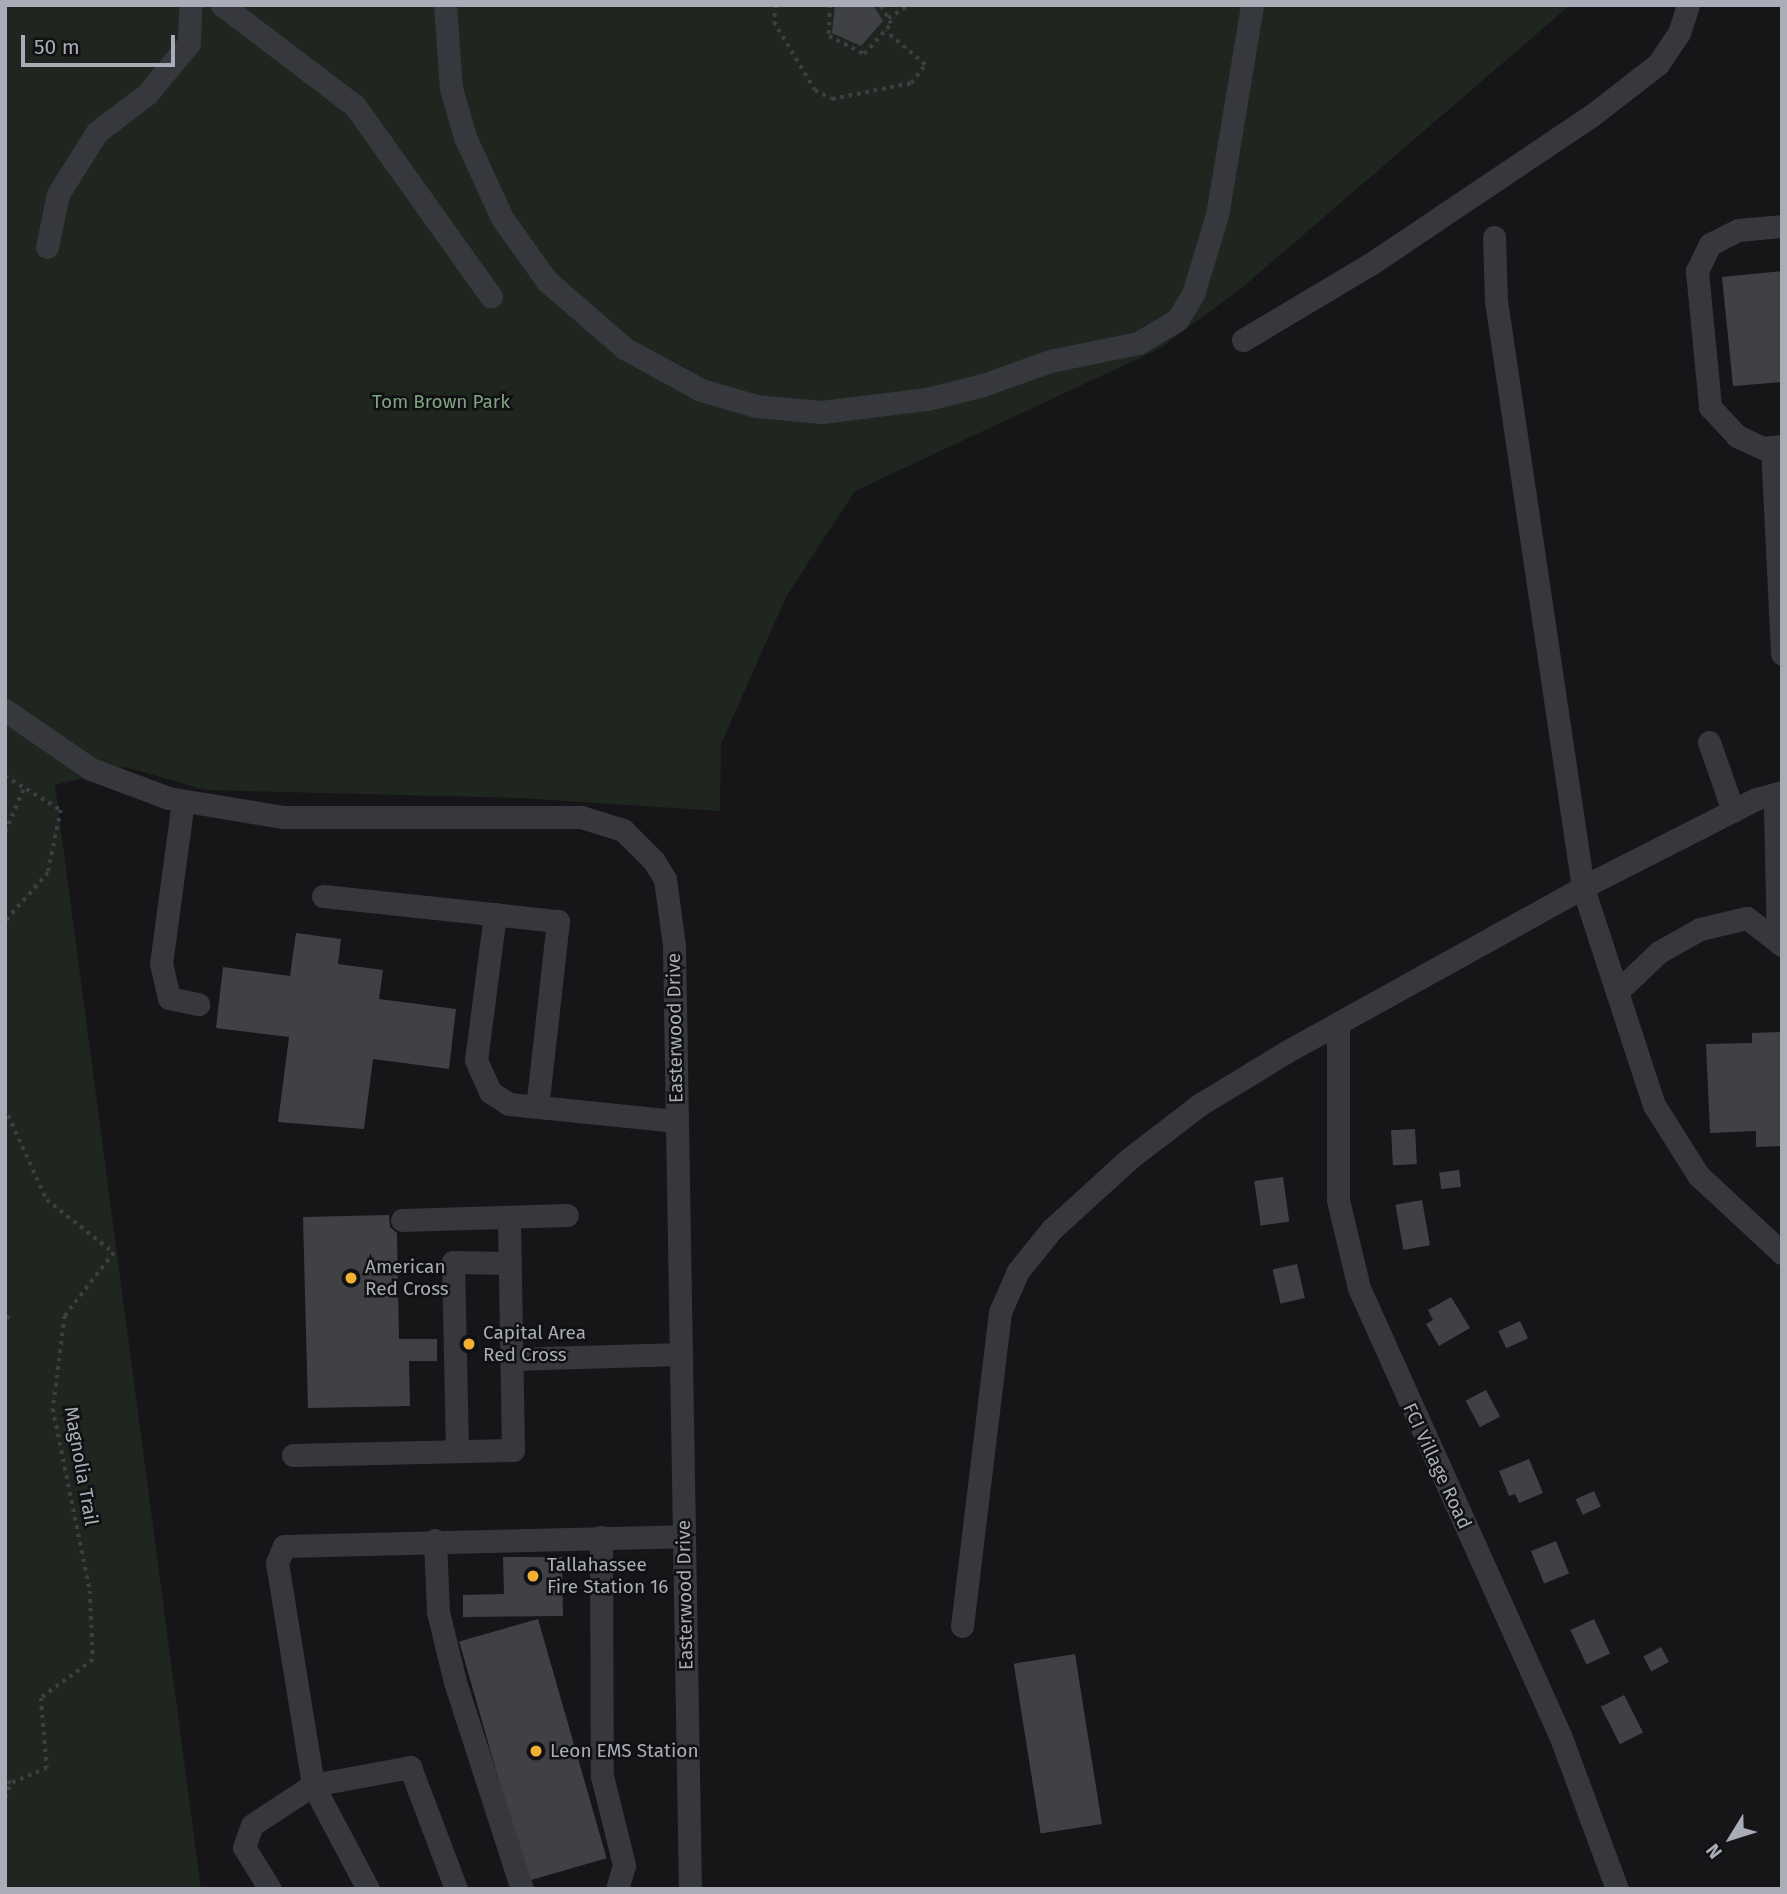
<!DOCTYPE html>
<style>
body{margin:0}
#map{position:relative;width:1787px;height:1894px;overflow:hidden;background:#161618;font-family:"Fira Sans",sans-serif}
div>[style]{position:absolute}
.green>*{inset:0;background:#1e261f}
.building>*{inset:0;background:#404145;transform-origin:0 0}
.path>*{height:3.5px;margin-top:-1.75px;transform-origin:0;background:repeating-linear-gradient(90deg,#3d3f44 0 3.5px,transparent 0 8.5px)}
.minor>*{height:23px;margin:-11.5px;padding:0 11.5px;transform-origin:11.5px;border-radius:11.5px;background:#37383d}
.dots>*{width:19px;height:19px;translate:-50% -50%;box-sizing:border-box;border:4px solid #111113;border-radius:50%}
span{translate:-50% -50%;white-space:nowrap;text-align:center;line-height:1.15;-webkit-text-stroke:5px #111113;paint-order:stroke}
.park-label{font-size:19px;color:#7fa381}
.street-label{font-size:19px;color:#a8adb8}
.poi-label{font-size:19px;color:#a8adb8}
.left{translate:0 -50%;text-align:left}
.frame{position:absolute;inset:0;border:7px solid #a8adb8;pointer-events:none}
.north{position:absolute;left:1696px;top:1803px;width:70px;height:70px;-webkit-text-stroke:5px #111113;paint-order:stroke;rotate:232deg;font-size:19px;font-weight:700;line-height:28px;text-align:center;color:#a8adb8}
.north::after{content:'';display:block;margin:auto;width:24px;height:32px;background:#a8adb8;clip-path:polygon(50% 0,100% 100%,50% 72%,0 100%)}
.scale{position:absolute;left:21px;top:35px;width:154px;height:32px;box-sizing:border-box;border:4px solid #a8adb8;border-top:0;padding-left:9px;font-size:21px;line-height:24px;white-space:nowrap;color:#a8adb8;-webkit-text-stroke:5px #111113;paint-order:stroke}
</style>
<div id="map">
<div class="green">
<i style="clip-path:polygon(5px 5px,1570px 5px,1244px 286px,1159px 349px,855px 491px,787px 595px,721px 744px,720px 811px,520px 798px,205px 790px,126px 767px,55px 785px,201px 1889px,5px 1889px)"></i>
</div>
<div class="building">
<i style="clip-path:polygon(835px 5px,873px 5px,883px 21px,861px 46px,832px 33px)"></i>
<i style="clip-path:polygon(1782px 271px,1782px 382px,1733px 386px,1722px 277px)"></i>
<i style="clip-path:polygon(296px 933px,341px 939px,338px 964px,383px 970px,379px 999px,456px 1009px,449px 1069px,373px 1059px,364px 1129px,278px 1122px,289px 1037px,216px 1028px,223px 967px,290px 976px)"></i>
<i style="clip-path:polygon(1782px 1032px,1782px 1146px,1756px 1147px,1756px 1131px,1710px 1133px,1706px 1044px,1752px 1043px,1752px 1033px)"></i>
<i style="left:1415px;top:1129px;width:35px;height:24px;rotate:87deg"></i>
<i style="left:1459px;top:1170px;width:17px;height:20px;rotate:83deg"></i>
<i style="left:1283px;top:1177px;width:45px;height:29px;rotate:82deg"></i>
<i style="left:1422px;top:1200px;width:46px;height:27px;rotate:80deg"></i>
<i style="clip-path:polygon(389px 1215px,390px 1227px,397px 1233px,399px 1339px,437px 1339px,437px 1361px,409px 1361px,410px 1406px,308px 1408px,303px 1217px)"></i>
<i style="left:1297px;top:1264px;width:35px;height:25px;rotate:77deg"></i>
<i style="clip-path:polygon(1451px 1297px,1470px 1328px,1439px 1346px,1426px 1324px,1433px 1320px,1428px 1310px)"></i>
<i style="left:1520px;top:1321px;width:19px;height:24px;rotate:65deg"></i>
<i style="left:1486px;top:1390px;width:30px;height:23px;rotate:62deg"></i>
<i style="clip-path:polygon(1529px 1459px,1543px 1493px,1519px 1503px,1515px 1494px,1509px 1496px,1499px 1471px)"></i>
<i style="left:1594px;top:1491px;width:17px;height:20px;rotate:66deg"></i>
<i style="left:1556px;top:1541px;width:35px;height:27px;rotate:68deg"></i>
<i style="clip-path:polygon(503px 1557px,562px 1557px,563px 1616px,463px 1617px,463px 1595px,504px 1594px)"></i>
<i style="left:538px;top:1619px;width:249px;height:82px;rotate:74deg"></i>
<i style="left:1594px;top:1619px;width:38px;height:26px;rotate:65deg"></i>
<i style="left:1661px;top:1647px;width:17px;height:20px;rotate:62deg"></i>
<i style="left:1075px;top:1654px;width:172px;height:62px;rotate:81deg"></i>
<i style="left:1624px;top:1695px;width:42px;height:26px;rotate:63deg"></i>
</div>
<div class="path">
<i style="left:776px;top:5px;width:17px;rotate:97deg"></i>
<i style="left:774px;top:22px;width:79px;rotate:58.9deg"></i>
<i style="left:815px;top:90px;width:19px;rotate:28deg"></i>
<i style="left:832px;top:99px;width:81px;rotate:-11.4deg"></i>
<i style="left:911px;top:83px;width:23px;rotate:-52deg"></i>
<i style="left:925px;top:65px;width:52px;rotate:-139.6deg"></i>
<i style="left:830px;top:5px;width:31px;rotate:92deg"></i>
<i style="left:829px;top:36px;width:39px;rotate:27deg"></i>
<i style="left:864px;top:54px;width:40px;rotate:-48deg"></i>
<i style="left:891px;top:24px;width:22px;rotate:-120deg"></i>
<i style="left:888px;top:18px;width:26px;rotate:-31deg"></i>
<i style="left:5px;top:776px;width:66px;rotate:31.3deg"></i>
<i style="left:61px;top:810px;width:64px;rotate:101.7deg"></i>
<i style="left:48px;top:873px;width:65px;rotate:131.3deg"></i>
<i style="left:5px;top:832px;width:48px;rotate:-66.6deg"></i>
<i style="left:5px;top:1108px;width:101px;rotate:65.5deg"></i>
<i style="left:47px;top:1200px;width:85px;rotate:38.3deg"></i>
<i style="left:114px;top:1253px;width:80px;rotate:127.9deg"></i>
<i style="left:65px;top:1316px;width:94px;rotate:97.4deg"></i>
<i style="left:53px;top:1409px;width:186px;rotate:78.5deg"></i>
<i style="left:90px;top:1591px;width:69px;rotate:87.5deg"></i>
<i style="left:93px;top:1660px;width:64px;rotate:143.8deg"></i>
<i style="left:41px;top:1698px;width:70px;rotate:85.1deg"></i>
<i style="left:47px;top:1768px;width:40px;rotate:156.6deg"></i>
<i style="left:10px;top:1784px;width:9px;rotate:-122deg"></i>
<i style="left:5px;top:1308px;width:9px;rotate:63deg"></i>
<i style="left:9px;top:1316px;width:8px;rotate:120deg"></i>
<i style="left:5px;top:1798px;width:15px;rotate:-70deg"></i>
</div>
<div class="minor">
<i style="left:222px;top:5px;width:167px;rotate:37.2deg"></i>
<i style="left:355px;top:106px;width:234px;rotate:54.5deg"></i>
<i style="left:445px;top:5px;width:83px;rotate:85.9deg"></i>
<i style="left:451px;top:88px;width:51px;rotate:74.1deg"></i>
<i style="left:465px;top:137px;width:89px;rotate:65.4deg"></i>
<i style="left:502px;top:218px;width:77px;rotate:54.5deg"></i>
<i style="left:547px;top:281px;width:102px;rotate:41deg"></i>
<i style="left:624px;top:348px;width:88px;rotate:28.6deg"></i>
<i style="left:701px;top:390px;width:57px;rotate:16.2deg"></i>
<i style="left:756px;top:406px;width:66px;rotate:5.2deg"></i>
<i style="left:822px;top:412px;width:106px;rotate:-7.1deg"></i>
<i style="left:927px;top:399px;width:58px;rotate:-14deg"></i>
<i style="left:983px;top:385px;width:71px;rotate:-19.7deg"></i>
<i style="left:1050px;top:361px;width:90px;rotate:-11.6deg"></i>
<i style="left:1138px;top:343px;width:45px;rotate:-30.5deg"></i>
<i style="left:1177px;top:320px;width:31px;rotate:-58deg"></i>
<i style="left:1193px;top:294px;width:83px;rotate:-73.1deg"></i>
<i style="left:1217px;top:215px;width:213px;rotate:-80.5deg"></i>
<i style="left:1782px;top:226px;width:44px;rotate:174.8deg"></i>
<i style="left:1738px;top:230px;width:31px;rotate:153deg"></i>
<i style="left:1710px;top:244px;width:30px;rotate:116deg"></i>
<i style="left:1697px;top:271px;width:137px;rotate:84.5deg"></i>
<i style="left:1710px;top:407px;width:40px;rotate:47deg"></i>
<i style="left:1737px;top:436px;width:29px;rotate:25deg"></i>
<i style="left:1763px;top:448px;width:19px;rotate:-6deg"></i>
<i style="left:1494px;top:237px;width:64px;rotate:88.2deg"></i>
<i style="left:1496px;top:301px;width:593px;rotate:81.57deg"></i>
<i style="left:1583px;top:888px;width:228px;rotate:71.9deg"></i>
<i style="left:1654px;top:1105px;width:83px;rotate:57.8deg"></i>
<i style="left:1698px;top:1175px;width:115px;rotate:42.9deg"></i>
<i style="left:47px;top:247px;width:54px;rotate:-78.3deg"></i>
<i style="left:58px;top:194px;width:73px;rotate:-57.8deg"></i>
<i style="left:97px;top:132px;width:63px;rotate:-37.2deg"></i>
<i style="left:147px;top:94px;width:66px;rotate:-50.5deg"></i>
<i style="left:189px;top:43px;width:38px;rotate:-88deg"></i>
<i style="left:1243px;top:340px;width:147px;rotate:-30.8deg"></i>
<i style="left:1369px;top:265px;width:267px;rotate:-33.9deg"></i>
<i style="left:1591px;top:116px;width:85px;rotate:-37.8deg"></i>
<i style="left:1658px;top:64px;width:37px;rotate:-56deg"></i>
<i style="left:1679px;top:33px;width:29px;rotate:-72deg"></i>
<i style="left:1772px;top:447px;width:207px;rotate:87.2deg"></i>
<i style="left:5px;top:710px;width:104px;rotate:34.5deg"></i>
<i style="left:91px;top:769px;width:82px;rotate:20.6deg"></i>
<i style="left:168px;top:798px;width:117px;rotate:9.4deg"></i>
<i style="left:283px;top:817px;width:298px"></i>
<i style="left:581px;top:817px;width:44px;rotate:17.2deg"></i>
<i style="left:623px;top:830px;width:44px;rotate:45deg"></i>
<i style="left:654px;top:861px;width:21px;rotate:59deg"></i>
<i style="left:665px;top:879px;width:68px;rotate:82.3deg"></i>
<i style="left:674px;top:946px;width:943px;rotate:89.03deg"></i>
<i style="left:1709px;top:742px;width:73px;rotate:70.8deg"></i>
<i style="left:183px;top:801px;width:163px;rotate:97.7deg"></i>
<i style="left:161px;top:963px;width:36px;rotate:77deg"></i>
<i style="left:169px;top:998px;width:30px;rotate:12deg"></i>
<i style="left:323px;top:896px;width:236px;rotate:6.1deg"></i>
<i style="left:558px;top:921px;width:187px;rotate:96.4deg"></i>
<i style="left:495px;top:914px;width:147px;rotate:97.4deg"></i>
<i style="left:476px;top:1060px;width:35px;rotate:66deg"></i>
<i style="left:490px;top:1092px;width:22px;rotate:32deg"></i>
<i style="left:509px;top:1104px;width:169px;rotate:5.8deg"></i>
<i style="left:1778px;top:942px;width:130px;rotate:-91.3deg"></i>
<i style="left:1775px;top:812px;width:13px;rotate:-58deg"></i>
<i style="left:1617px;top:992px;width:58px;rotate:-43.6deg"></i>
<i style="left:1659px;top:952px;width:47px;rotate:-29.3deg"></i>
<i style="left:1700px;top:929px;width:48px;rotate:-13.2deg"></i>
<i style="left:1747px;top:918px;width:44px;rotate:37.6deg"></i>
<i style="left:1338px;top:1026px;width:174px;rotate:90deg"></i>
<i style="left:1338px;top:1200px;width:90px;rotate:76.6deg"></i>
<i style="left:1359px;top:1288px;width:490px;rotate:65.8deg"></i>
<i style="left:1560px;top:1735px;width:164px;rotate:69.7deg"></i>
<i style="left:402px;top:1220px;width:165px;rotate:-1.7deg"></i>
<i style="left:511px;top:1359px;width:170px;rotate:-1.7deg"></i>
<i style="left:457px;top:1451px;width:189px;rotate:-91.2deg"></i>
<i style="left:453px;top:1262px;width:57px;rotate:1deg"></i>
<i style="left:293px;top:1455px;width:220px;rotate:-1.3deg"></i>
<i style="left:513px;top:1450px;width:233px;rotate:-91deg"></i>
<i style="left:601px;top:1537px;width:239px;rotate:89.8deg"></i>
<i style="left:602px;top:1776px;width:92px;rotate:76.1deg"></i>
<i style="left:624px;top:1865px;width:25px;rotate:106deg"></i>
<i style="left:435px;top:1540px;width:72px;rotate:87.6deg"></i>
<i style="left:438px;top:1612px;width:72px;rotate:76.3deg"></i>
<i style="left:455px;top:1682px;width:218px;rotate:72.1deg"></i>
<i style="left:962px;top:1626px;width:316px;rotate:-83.1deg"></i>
<i style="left:1000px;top:1312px;width:45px;rotate:-66.3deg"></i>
<i style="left:1018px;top:1271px;width:54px;rotate:-51deg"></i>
<i style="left:1052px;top:1229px;width:105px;rotate:-42.3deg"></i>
<i style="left:1130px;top:1158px;width:87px;rotate:-37.5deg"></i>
<i style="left:1199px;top:1105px;width:102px;rotate:-31.3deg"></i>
<i style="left:1286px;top:1052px;width:349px;rotate:-29deg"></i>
<i style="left:1591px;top:883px;width:185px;rotate:-27deg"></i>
<i style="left:1756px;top:799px;width:27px;rotate:-15deg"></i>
<i style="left:270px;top:1889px;width:49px;rotate:-121.8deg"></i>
<i style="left:244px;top:1847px;width:23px;rotate:-70deg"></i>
<i style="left:252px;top:1825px;width:73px;rotate:-33.3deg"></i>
<i style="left:313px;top:1785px;width:99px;rotate:-10.5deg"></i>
<i style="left:410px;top:1767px;width:130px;rotate:69.3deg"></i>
<i style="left:368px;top:1889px;width:118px;rotate:-117.9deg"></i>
<i style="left:313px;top:1785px;width:225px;rotate:-99.2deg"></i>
<i style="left:277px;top:1563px;width:18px;rotate:-68deg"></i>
<i style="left:284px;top:1546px;width:400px;rotate:-1.4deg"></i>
</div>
<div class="dots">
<i style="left:351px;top:1278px;background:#f2b134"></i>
<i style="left:469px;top:1344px;background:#f2b134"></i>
<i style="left:533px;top:1576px;background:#f2b134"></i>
<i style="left:536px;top:1751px;background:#f2b134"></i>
</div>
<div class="park-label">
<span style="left:441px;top:402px">Tom Brown Park</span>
</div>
<div class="street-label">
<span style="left:675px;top:1028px;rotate:-91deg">Easterwood Drive</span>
<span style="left:81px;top:1466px;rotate:80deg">Magnolia Trail</span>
<span style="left:1437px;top:1466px;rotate:65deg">FCI Village Road</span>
<span style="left:685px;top:1595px;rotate:-91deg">Easterwood Drive</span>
</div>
<div class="poi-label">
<span class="left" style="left:365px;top:1278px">American<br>Red Cross</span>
<span class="left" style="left:483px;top:1344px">Capital Area<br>Red Cross</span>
<span class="left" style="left:547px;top:1576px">Tallahassee<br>Fire Station 16</span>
<span class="left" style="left:550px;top:1751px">Leon EMS Station</span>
</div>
<div class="frame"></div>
<div class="north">N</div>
<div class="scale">50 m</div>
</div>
